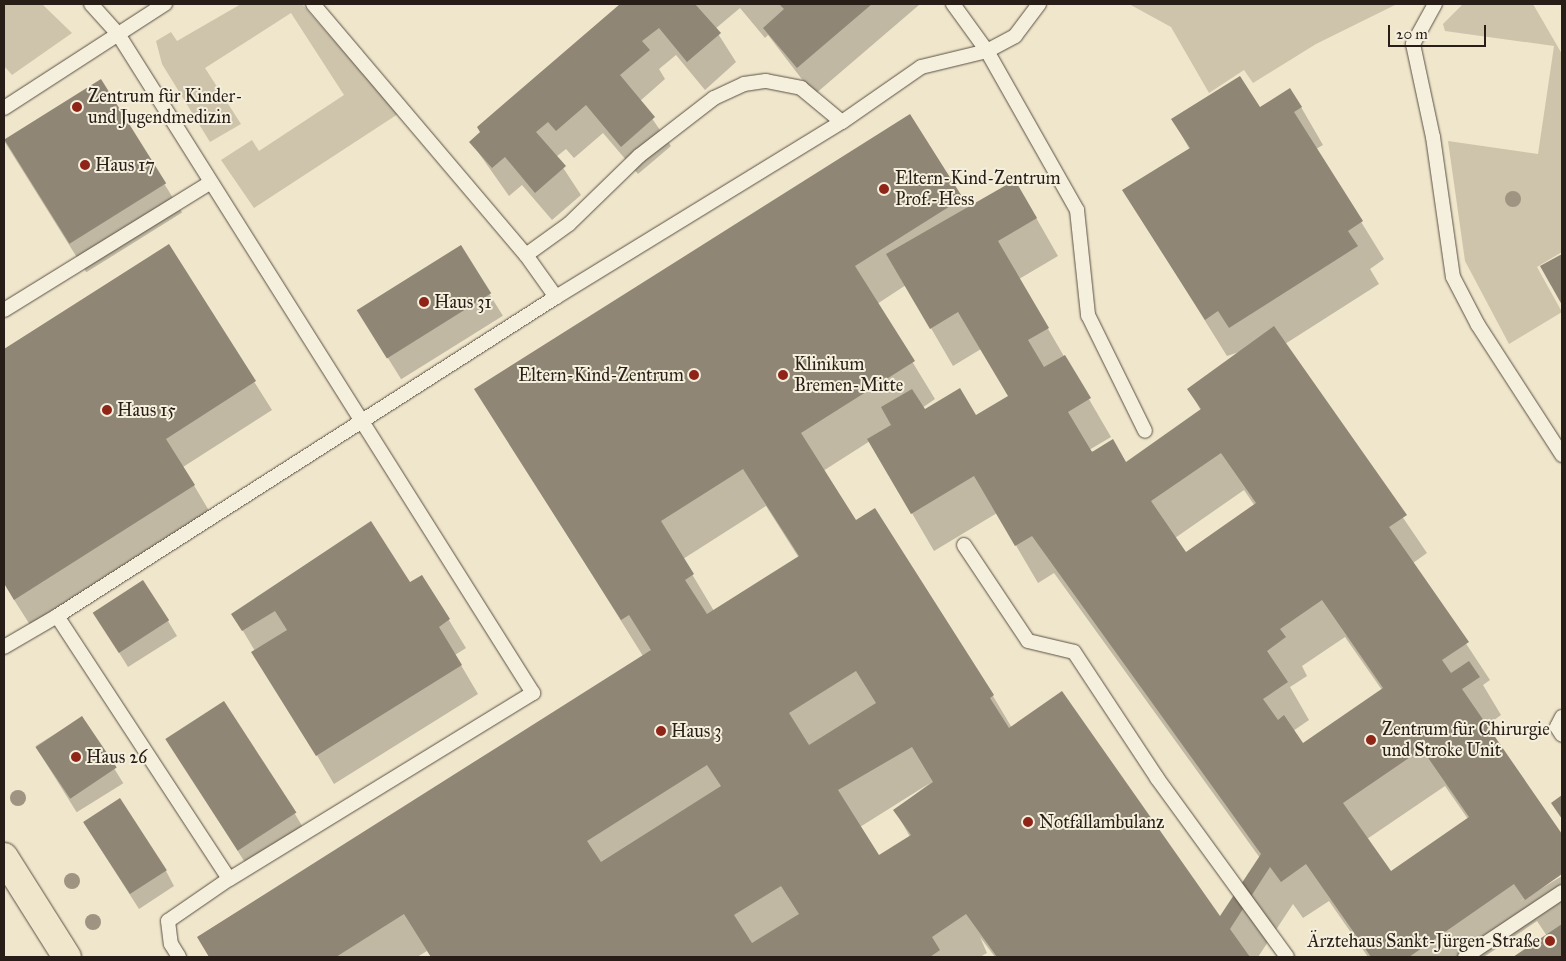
<!DOCTYPE html>
<meta charset="utf-8">
<style>
body{margin:0}
#map{position:relative;width:1566px;height:961px;overflow:hidden;background:#f0e6cb;font-family:"IM FELL Great Primer",serif}
div>[style]{position:absolute}
.green>*{inset:0;background:#cec4ac}
.shadow>*{inset:0;background:#0003;transform-origin:0 0}
.building>*{inset:0;background:#908675;transform-origin:0 0}
.roads{filter:drop-shadow(0 0 1px #5b5044) drop-shadow(0 0 1px #5b5044)}
.lane>*{height:14px;margin:-7px;padding:0 7px;transform-origin:7px;border-radius:7px;background:#f5efdd}
.primary>*{height:28px;margin:-14px;padding:0 14px;transform-origin:14px;border-radius:14px;background:#f0e6cb}
.trees>*{width:16px;height:16px;margin:-8px;border-radius:50%;background:#9e9481}
.dots>*{width:14px;height:14px;translate:-50% -50%;box-sizing:border-box;border:2px solid #f5efdd;border-radius:50%}
span{translate:-50% -50%;white-space:nowrap;text-align:center;line-height:1.15;-webkit-text-stroke:4px #f5efdd;paint-order:stroke}
.poi-label{font-size:18px;color:#291e17}
.left{translate:0 -50%;text-align:left}
.right{translate:-100% -50%;text-align:right}
.frame{position:absolute;inset:0;border:5px solid #291e17;pointer-events:none}
.scale{position:absolute;left:1388px;top:25px;width:98px;height:22px;box-sizing:border-box;border:2px solid #291e17;border-top:0;padding-left:6px;font-size:15px;line-height:18px;white-space:nowrap;color:#291e17;-webkit-text-stroke:4px #f5efdd;paint-order:stroke}
</style>
<div id="map">
<div class="green">
<i style="clip-path:polygon(4px 4px,42px 4px,72px 33px,12px 75px,4px 66px)"></i>
<i style="clip-path:polygon(241px 4px,302px 4px,398px 114px,254px 208px,221px 160px,252px 140px,259px 151px,344px 95px,291px 13px,205px 68px,241px 124px,210px 142px,162px 64px,156px 41px,171px 32px,177px 41px)"></i>
<i style="clip-path:polygon(1129px 4px,1397px 4px,1316px 44px,1253px 83px,1244px 70px,1209px 93px,1171px 27px)"></i>
<i style="clip-path:polygon(1463px 4px,1533px 4px,1562px 54px,1562px 252px,1537px 267px,1562px 312px,1509px 344px,1465px 261px,1448px 141px,1538px 154px,1554px 46px,1445px 31px,1443px 24px)"></i>
</div>
<div class="shadow">
<i style="clip-path:polygon(622px 4px,918px 4px,919px 5px,814px 95px,768px 35px,765px 38px,740px 8px,715px 29px,736px 62px,705px 90px,676px 55px,659px 69px,665px 79px,640px 101px,671px 146px,638px 174px,603px 133px,574px 158px,566px 149px,556px 157px,581px 195px,552px 220px,522px 185px,509px 196px,471px 142px,481px 133px,478px 127px)"></i>
<i style="left:100px;top:81px;width:155px;height:113px;rotate:58deg"></i>
<i style="clip-path:polygon(evenodd,1301px 107px,1323px 145px,1316px 149px,1384px 259px,1370px 269px,1379px 284px,1285px 344px,1427px 553px,1413px 563px,1490px 680px,1483px 685px,1501px 715px,1486px 726px,1562px 836px,1562px 873px,1519px 902px,1562px 876px,1562px 957px,1515px 957px,1547px 936px,1537px 921px,1484px 957px,1368px 957px,1329px 901px,1303px 918px,1293px 904px,1258px 957px,995px 957px,980px 937px,987px 953px,980px 957px,431px 957px,427px 951px,417px 957px,210px 957px,198px 937px,643px 656px,476px 389px,962px 198px,968px 209px,1015px 181px,1058px 256px,1019px 279px,1111px 437px,1089px 450px,1126px 464px,1201px 411px,1189px 389px,1242px 351px,1227px 356px,1124px 191px,1190px 150px,1173px 120px,1301px 107px,906px 285px,953px 366px,981px 349px,1009px 397px,975px 417px,924px 411px,922px 408px,935px 399px,877px 304px,906px 285px,1301px 107px,870px 441px,934px 551px,997px 513px,1038px 583px,1054px 573px,1260px 858px,1221px 918px,1012px 728px,993px 696px,855px 522px,823px 471px,870px 441px,1301px 107px,1244px 490px,1255px 506px,1186px 554px,1175px 538px,1244px 490px,1301px 107px,766px 506px,799px 558px,714px 611px,683px 559px,766px 506px,1301px 107px,1345px 637px,1382px 690px,1303px 745px,1293px 731px,1309px 720px,1290px 687px,1307px 676px,1302px 666px,1345px 637px,1301px 107px,930px 783px,895px 810px,910px 837px,879px 857px,860px 827px,930px 783px,1301px 107px,1445px 786px,1468px 819px,1391px 873px,1367px 839px,1445px 786px)"></i>
<i style="clip-path:polygon(168px 246px,272px 410px,183px 467px,211px 514px,32px 628px,4px 584px,4px 350px)"></i>
<i style="left:460px;top:247px;width:81px;height:120px;rotate:58deg"></i>
<i style="clip-path:polygon(422px 576px,466px 648px,455px 655px,478px 694px,334px 784px,233px 614px,410px 584px)"></i>
<i style="clip-path:polygon(168px 621px,177px 636px,128px 667px,103px 627px)"></i>
<i style="left:82px;top:717px;width:78px;height:55px;rotate:58deg"></i>
<i style="clip-path:polygon(167px 739px,295px 814px,308px 836px,251px 872px)"></i>
<i style="clip-path:polygon(84px 823px,166px 871px,174px 886px,139px 909px)"></i>
</div>
<div class="building">
<i style="clip-path:polygon(620px 4px,695px 4px,721px 33px,687px 62px,659px 28px,642px 41px,650px 50px,620px 75px,655px 117px,621px 147px,586px 105px,556px 131px,548px 122px,536px 132px,566px 166px,535px 193px,505px 157px,492px 168px,469px 142px,480px 132px,477px 127px)"></i>
<i style="clip-path:polygon(779px 4px,872px 4px,797px 68px,763px 28px,784px 9px)"></i>
<i style="clip-path:polygon(1240px 76px,1260px 107px,1290px 88px,1302px 107px,1294px 112px,1363px 221px,1348px 231px,1358px 246px,1229px 328px,1218px 311px,1205px 320px,1122px 190px,1190px 148px,1171px 119px)"></i>
<i style="left:101px;top:79px;width:123px;height:114px;rotate:58deg"></i>
<i style="clip-path:polygon(evenodd,910px 114px,963px 198px,855px 266px,915px 361px,801px 433px,856px 520px,875px 508px,994px 695px,990px 698px,1009px 728px,1062px 691px,1220px 916px,1261px 854px,1032px 536px,1015px 546px,974px 476px,911px 514px,867px 439px,891px 425px,881px 407px,912px 389px,925px 409px,960px 388px,976px 415px,1008px 396px,958px 312px,930px 329px,886px 254px,1015px 180px,1037px 218px,998px 241px,1049px 328px,1028px 340px,1044px 367px,1065px 355px,1091px 398px,1068px 412px,1092px 452px,1113px 439px,1126px 462px,1201px 409px,1187px 389px,1274px 326px,1407px 515px,1389px 527px,1469px 642px,1442px 660px,1451px 673px,1469px 661px,1480px 677px,1462px 689px,1562px 834px,1562px 874px,1525px 900px,1514px 884px,1409px 957px,1371px 957px,1306px 864px,1281px 882px,1270px 867px,1230px 929px,1250px 957px,997px 957px,966px 914px,932px 937px,940px 950px,930px 957px,431px 957px,404px 914px,336px 957px,209px 957px,197px 937px,651px 650px,629px 615px,621px 620px,474px 389px,910px 114px,1221px 453px,1256px 503px,1186px 552px,1151px 501px,1221px 453px,910px 114px,743px 469px,799px 556px,707px 614px,685px 580px,694px 574px,661px 521px,743px 469px,910px 114px,1322px 600px,1383px 688px,1303px 743px,1284px 715px,1278px 720px,1263px 699px,1288px 682px,1267px 651px,1286px 637px,1280px 629px,1322px 600px,910px 114px,856px 671px,876px 703px,809px 745px,789px 713px,856px 671px,910px 114px,912px 747px,933px 782px,893px 810px,911px 835px,879px 855px,838px 790px,912px 747px,910px 114px,1422px 749px,1469px 817px,1391px 871px,1343px 803px,1422px 749px,910px 114px,707px 765px,721px 786px,601px 862px,587px 841px,707px 765px,910px 114px,781px 886px,799px 914px,752px 943px,734px 915px,781px 886px)"></i>
<i style="clip-path:polygon(169px 244px,256px 381px,166px 439px,195px 485px,14px 600px,4px 583px,4px 349px)"></i>
<i style="left:461px;top:245px;width:57px;height:123px;rotate:58deg"></i>
<i style="clip-path:polygon(1562px 254px,1562px 305px,1540px 266px)"></i>
<i style="clip-path:polygon(371px 521px,410px 582px,422px 575px,450px 619px,439px 627px,462px 665px,316px 756px,251px 652px,287px 630px,275px 611px,242px 631px,231px 614px)"></i>
<i style="left:143px;top:580px;width:48px;height:60px;rotate:57deg"></i>
<i style="left:224px;top:701px;width:133px;height:70px;rotate:57deg"></i>
<i style="left:82px;top:716px;width:62px;height:56px;rotate:56deg"></i>
<i style="clip-path:polygon(1562px 795px,1562px 819px,1551px 803px)"></i>
<i style="left:120px;top:798px;width:86px;height:44px;rotate:57deg"></i>
<i style="clip-path:polygon(1562px 924px,1562px 957px,1513px 957px)"></i>
</div>
<div class="roads">
<div class="lane">
<i style="left:91px;top:4px;width:40px;rotate:48deg"></i>
<i style="left:118px;top:34px;width:779px;rotate:57.8deg"></i>
<i style="left:533px;top:693px;width:356px;rotate:148.5deg"></i>
<i style="left:313px;top:4px;width:329px;rotate:49.7deg"></i>
<i style="left:526px;top:255px;width:52px;rotate:54.5deg"></i>
<i style="left:953px;top:4px;width:58px;rotate:54.1deg"></i>
<i style="left:987px;top:51px;width:183px;rotate:60.5deg"></i>
<i style="left:1077px;top:210px;width:106px;rotate:84deg"></i>
<i style="left:1088px;top:315px;width:129px;rotate:63.8deg"></i>
<i style="left:1435px;top:4px;width:46px;rotate:118.8deg"></i>
<i style="left:1413px;top:44px;width:95px;rotate:77.9deg"></i>
<i style="left:1433px;top:137px;width:141px;rotate:81.9deg"></i>
<i style="left:1453px;top:277px;width:54px;rotate:62.5deg"></i>
<i style="left:1478px;top:325px;width:155px;rotate:57.1deg"></i>
<i style="left:4px;top:108px;width:192px;rotate:-32.9deg"></i>
<i style="left:526px;top:255px;width:53px;rotate:-35.8deg"></i>
<i style="left:569px;top:224px;width:98px;rotate:-44.2deg"></i>
<i style="left:639px;top:156px;width:95px;rotate:-37.7deg"></i>
<i style="left:714px;top:98px;width:33px;rotate:-25deg"></i>
<i style="left:744px;top:84px;width:22px;rotate:-8deg"></i>
<i style="left:766px;top:81px;width:36px;rotate:11deg"></i>
<i style="left:801px;top:88px;width:53px;rotate:39.7deg"></i>
<i style="left:4px;top:310px;width:243px;rotate:-31.7deg"></i>
<i style="left:964px;top:545px;width:115px;rotate:56.3deg"></i>
<i style="left:1028px;top:641px;width:47px;rotate:13.4deg"></i>
<i style="left:1074px;top:652px;width:151px;rotate:56.6deg"></i>
<i style="left:1157px;top:778px;width:221px;rotate:54deg"></i>
<i style="left:57px;top:616px;width:592px;rotate:-32.59deg"></i>
<i style="left:556px;top:297px;width:335px;rotate:-31.5deg"></i>
<i style="left:842px;top:122px;width:96px;rotate:-34.8deg"></i>
<i style="left:921px;top:67px;width:68px;rotate:-13.6deg"></i>
<i style="left:987px;top:51px;width:32px;rotate:-28deg"></i>
<i style="left:1015px;top:36px;width:40px;rotate:-53deg"></i>
<i style="left:4px;top:647px;width:61px;rotate:-30.3deg"></i>
<i style="left:57px;top:616px;width:314px;rotate:56.8deg"></i>
<i style="left:229px;top:879px;width:74px;rotate:145.5deg"></i>
<i style="left:168px;top:921px;width:23px;rotate:83deg"></i>
<i style="left:171px;top:944px;width:15px;rotate:58deg"></i>
<i style="left:1562px;top:717px;width:11px;rotate:117deg"></i>
<i style="left:1557px;top:727px;width:9px;rotate:58deg"></i>
<i style="left:1465px;top:957px;width:117px;rotate:-33.8deg"></i>
</div>
<div class="primary">
<i style="left:4px;top:857px;width:118px;rotate:57.8deg"></i>
</div>
</div>
<div class="trees">
<i style="left:1513px;top:199px"></i>
<i style="left:18px;top:798px"></i>
<i style="left:72px;top:881px"></i>
<i style="left:93px;top:922px"></i>
</div>
<div class="dots">
<i style="left:77px;top:107px;background:#8f2418"></i>
<i style="left:85px;top:165px;background:#8f2418"></i>
<i style="left:884px;top:189px;background:#8f2418"></i>
<i style="left:424px;top:302px;background:#8f2418"></i>
<i style="left:694px;top:375px;background:#8f2418"></i>
<i style="left:783px;top:375px;background:#8f2418"></i>
<i style="left:107px;top:410px;background:#8f2418"></i>
<i style="left:661px;top:731px;background:#8f2418"></i>
<i style="left:1371px;top:740px;background:#8f2418"></i>
<i style="left:76px;top:757px;background:#8f2418"></i>
<i style="left:1028px;top:822px;background:#8f2418"></i>
<i style="left:1550px;top:941px;background:#8f2418"></i>
</div>
<div class="poi-label">
<span class="left" style="left:88px;top:107px">Zentrum für Kinder-<br>und Jugendmedizin</span>
<span class="left" style="left:95px;top:165px">Haus 17</span>
<span class="left" style="left:895px;top:189px">Eltern-Kind-Zentrum<br>Prof.-Hess</span>
<span class="left" style="left:434px;top:302px">Haus 31</span>
<span class="left" style="left:794px;top:375px">Klinikum<br>Bremen-Mitte</span>
<span class="right" style="left:684px;top:375px">Eltern-Kind-Zentrum</span>
<span class="left" style="left:117px;top:410px">Haus 15</span>
<span class="left" style="left:1382px;top:740px">Zentrum für Chirurgie<br>und Stroke Unit</span>
<span class="left" style="left:671px;top:731px">Haus 3</span>
<span class="left" style="left:86px;top:757px">Haus 26</span>
<span class="left" style="left:1039px;top:822px">Notfallambulanz</span>
<span class="right" style="left:1540px;top:941px">Ärztehaus Sankt-Jürgen-Straße</span>
</div>
<div class="frame"></div>
<div class="scale">20 m</div>
</div>
